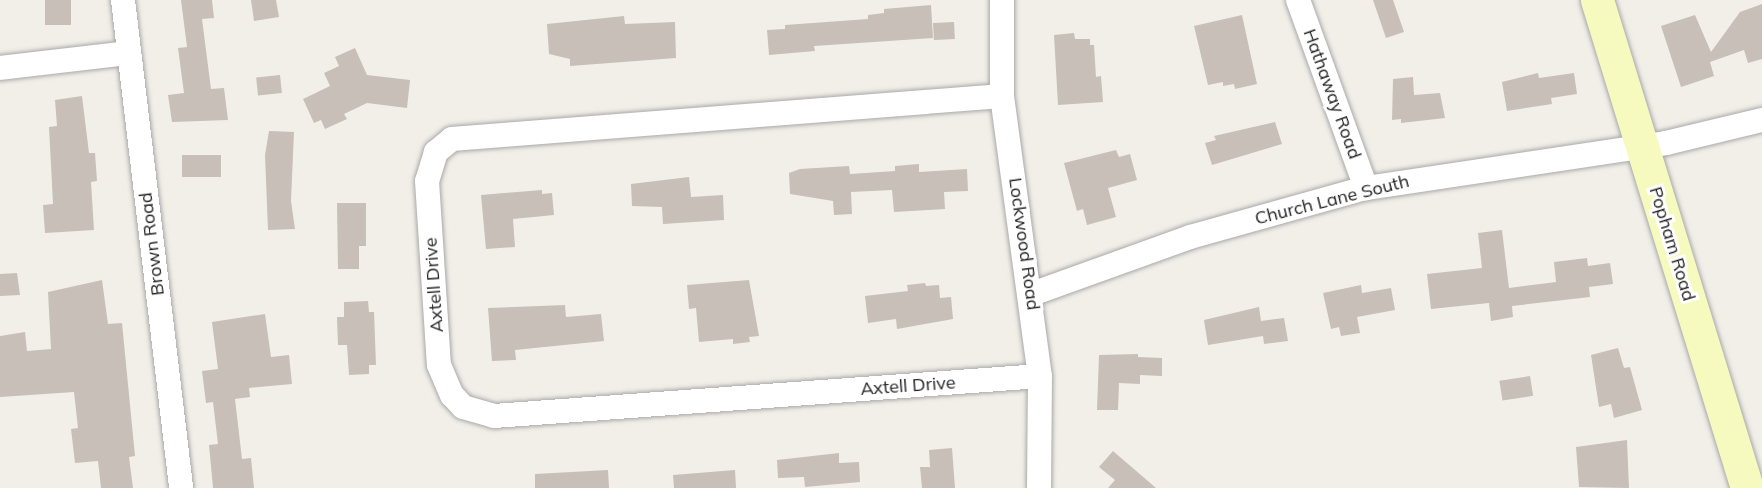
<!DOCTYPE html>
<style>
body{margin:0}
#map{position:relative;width:1762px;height:488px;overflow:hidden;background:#f2efe9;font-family:Mulish,sans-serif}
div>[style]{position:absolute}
.building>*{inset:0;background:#c7bfb8;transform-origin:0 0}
.roads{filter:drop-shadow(0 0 2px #a9a9a9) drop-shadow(0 0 2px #a9a9a9)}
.minor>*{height:24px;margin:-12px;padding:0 12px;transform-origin:12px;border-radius:12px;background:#fff}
.secondary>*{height:33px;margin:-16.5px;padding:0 16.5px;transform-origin:16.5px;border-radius:16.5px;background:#f7fabf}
span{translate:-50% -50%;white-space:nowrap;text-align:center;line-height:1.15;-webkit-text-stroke:6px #fff;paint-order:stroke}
.street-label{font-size:18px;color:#222}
</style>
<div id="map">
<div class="building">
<i style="left:45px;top:0;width:26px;height:25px"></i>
<i style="clip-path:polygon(181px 0,212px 0,214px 18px,202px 19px,211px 89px,224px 88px,228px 120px,172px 122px,168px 95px,184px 93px,178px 48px,187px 47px)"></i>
<i style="clip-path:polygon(251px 0,276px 0,279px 17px,254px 21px)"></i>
<i style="clip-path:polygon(1373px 0,1393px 0,1404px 32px,1386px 38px)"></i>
<i style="clip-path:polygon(1762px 4px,1762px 59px,1748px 63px,1744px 50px,1710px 62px,1714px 76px,1681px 87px,1661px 26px,1695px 15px,1711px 52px,1740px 12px)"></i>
<i style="clip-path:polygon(931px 5px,933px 38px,814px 46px,815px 51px,769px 55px,767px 30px,785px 29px,785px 25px,868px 19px,868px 15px,884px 13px,884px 9px)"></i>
<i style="clip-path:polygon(1242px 15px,1257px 84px,1235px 89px,1234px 84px,1223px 86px,1223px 82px,1208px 85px,1194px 26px)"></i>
<i style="clip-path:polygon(624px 16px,625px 24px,675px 22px,676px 58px,570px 66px,570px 59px,549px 54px,547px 24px)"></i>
<i style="left:954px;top:22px;width:17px;height:21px;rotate:87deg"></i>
<i style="clip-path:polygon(1074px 33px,1075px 39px,1090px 39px,1090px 45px,1094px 45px,1096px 77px,1101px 76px,1103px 102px,1058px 105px,1054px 35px)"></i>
<i style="clip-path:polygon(355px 48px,367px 75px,410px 80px,407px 108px,367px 103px,344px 114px,347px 119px,325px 129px,321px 120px,314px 123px,303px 99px,330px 86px,324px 73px,339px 66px,335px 57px)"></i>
<i style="clip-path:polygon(1538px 73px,1539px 78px,1574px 73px,1577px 94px,1551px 98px,1552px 104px,1507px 111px,1502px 82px)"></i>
<i style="left:280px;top:75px;width:18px;height:24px;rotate:84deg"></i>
<i style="clip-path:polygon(1413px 77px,1414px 95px,1440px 93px,1445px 118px,1401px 123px,1401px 119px,1392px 120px,1393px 79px)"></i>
<i style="clip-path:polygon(82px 96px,89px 153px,95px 153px,97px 181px,91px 182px,94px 230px,45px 233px,43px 205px,53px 204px,49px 127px,57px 126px,55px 100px)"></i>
<i style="clip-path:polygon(1275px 122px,1282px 144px,1212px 165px,1205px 143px,1216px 140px,1214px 136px)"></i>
<i style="clip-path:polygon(269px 131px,294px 132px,291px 201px,295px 229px,268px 230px,265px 155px)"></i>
<i style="clip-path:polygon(1116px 150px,1119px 157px,1130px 154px,1137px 180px,1108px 188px,1116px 217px,1087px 225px,1083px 209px,1077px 211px,1064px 163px)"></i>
<i style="left:221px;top:155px;width:22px;height:39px;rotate:90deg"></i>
<i style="clip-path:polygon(919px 164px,919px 172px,967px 169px,968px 191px,944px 192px,945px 209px,894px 212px,892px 190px,851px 192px,852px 214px,834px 215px,833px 201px,790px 194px,789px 173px,800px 169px,849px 166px,850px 174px,895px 171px,895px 166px)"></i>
<i style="clip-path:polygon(689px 177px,691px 197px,723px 195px,724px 220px,663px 224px,662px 207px,632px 206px,631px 184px)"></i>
<i style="clip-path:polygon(542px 190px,542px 194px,552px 193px,554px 215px,513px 219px,515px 247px,486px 249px,481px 195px)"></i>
<i style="clip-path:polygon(337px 203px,366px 203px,366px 246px,359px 246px,359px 269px,338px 269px)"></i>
<i style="clip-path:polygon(1502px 230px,1509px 288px,1556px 282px,1554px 262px,1587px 258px,1588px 266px,1610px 263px,1613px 284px,1589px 287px,1590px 297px,1512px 306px,1513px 317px,1491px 321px,1489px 303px,1431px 309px,1427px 274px,1482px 268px,1478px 233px)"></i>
<i style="clip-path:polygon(17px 273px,20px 295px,0 296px,0 274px)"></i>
<i style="clip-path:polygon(102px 280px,108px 324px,122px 323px,135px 456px,129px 457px,133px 488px,101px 488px,98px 461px,75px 463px,71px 429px,78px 428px,74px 392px,0 397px,0 336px,25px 332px,27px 351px,51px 349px,48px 292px)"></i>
<i style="clip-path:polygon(749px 280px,759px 336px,749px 337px,750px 342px,733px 344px,733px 339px,699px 342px,696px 308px,689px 309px,687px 285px)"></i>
<i style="clip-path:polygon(925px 283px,926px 286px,939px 285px,940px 298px,951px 297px,953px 319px,897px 329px,896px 319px,868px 323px,865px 296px,908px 291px,907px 285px)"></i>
<i style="clip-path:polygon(1361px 285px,1362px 293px,1391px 288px,1395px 310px,1357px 317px,1360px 333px,1341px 336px,1339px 327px,1331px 329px,1323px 293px)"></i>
<i style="clip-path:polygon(368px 301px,369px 312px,374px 312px,376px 365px,369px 365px,369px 374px,349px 375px,347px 345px,338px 345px,337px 317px,344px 317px,344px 302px)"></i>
<i style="clip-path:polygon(565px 305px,566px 317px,601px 314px,604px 341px,515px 350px,516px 360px,492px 361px,488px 308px)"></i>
<i style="clip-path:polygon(1259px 307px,1261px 321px,1284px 318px,1288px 341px,1264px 344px,1263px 336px,1208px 345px,1204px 320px)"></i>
<i style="clip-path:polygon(265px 314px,271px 357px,289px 355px,292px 384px,249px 388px,250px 397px,235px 399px,242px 459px,251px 458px,254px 488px,213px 488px,209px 445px,218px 444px,213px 402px,206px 403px,202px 371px,218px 369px,212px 322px)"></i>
<i style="clip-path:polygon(1618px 348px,1624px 368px,1630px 367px,1642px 410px,1614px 418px,1611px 404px,1599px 407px,1591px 355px)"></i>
<i style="clip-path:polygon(1138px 354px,1138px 357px,1162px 358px,1162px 376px,1140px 375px,1140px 384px,1119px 383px,1118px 410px,1097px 410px,1099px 355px)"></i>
<i style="left:1530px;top:376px;width:20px;height:31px;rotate:81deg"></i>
<i style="clip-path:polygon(1627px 440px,1629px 488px,1579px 487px,1576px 447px)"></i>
<i style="clip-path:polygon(952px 448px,955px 488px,922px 488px,920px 467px,930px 467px,929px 450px)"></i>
<i style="clip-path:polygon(1113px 451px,1156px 488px,1108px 488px,1115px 480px,1099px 467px)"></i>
<i style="clip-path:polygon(839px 453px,839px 463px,859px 462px,860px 482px,805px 487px,804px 477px,778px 478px,777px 460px)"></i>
<i style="clip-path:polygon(608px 470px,609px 488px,535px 488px,535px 474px)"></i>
<i style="clip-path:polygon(735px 470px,736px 488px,674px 488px,673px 475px)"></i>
</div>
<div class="roads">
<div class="minor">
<i style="left:123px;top:0;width:491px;rotate:83.2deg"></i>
<i style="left:1002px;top:0;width:96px;rotate:90deg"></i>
<i style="left:1002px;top:96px;width:283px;rotate:82.3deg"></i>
<i style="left:1040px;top:376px;width:112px;rotate:90.5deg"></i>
<i style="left:1298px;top:0;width:200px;rotate:70.1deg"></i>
<i style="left:0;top:68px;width:129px;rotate:-6.7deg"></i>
<i style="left:1002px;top:96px;width:552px;rotate:175.53deg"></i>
<i style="left:452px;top:139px;width:21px;rotate:141deg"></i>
<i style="left:436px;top:152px;width:30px;rotate:107deg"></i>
<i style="left:427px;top:181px;width:184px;rotate:86.3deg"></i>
<i style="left:439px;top:365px;width:33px;rotate:67deg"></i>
<i style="left:452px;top:395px;width:16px;rotate:47deg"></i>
<i style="left:463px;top:407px;width:32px;rotate:16deg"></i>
<i style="left:494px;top:416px;width:547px;rotate:-4.19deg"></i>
<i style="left:1032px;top:294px;width:168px;rotate:-19.8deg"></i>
<i style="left:1190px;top:237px;width:183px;rotate:-15.6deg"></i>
<i style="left:1366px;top:188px;width:303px;rotate:-8.5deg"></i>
<i style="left:1666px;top:143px;width:99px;rotate:-13.5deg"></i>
</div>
<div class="secondary">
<i style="left:1597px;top:0;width:511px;rotate:72.91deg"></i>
</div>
</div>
<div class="street-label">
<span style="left:1332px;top:94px;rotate:70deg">Hathaway Road</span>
<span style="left:1332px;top:200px;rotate:-14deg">Church Lane South</span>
<span style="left:152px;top:244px;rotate:-97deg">Brown Road</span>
<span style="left:1024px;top:244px;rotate:82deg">Lockwood Road</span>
<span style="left:1672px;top:244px;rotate:73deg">Popham Road</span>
<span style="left:434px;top:285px;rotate:-94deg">Axtell Drive</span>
<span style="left:908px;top:386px;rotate:-4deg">Axtell Drive</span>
</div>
</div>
